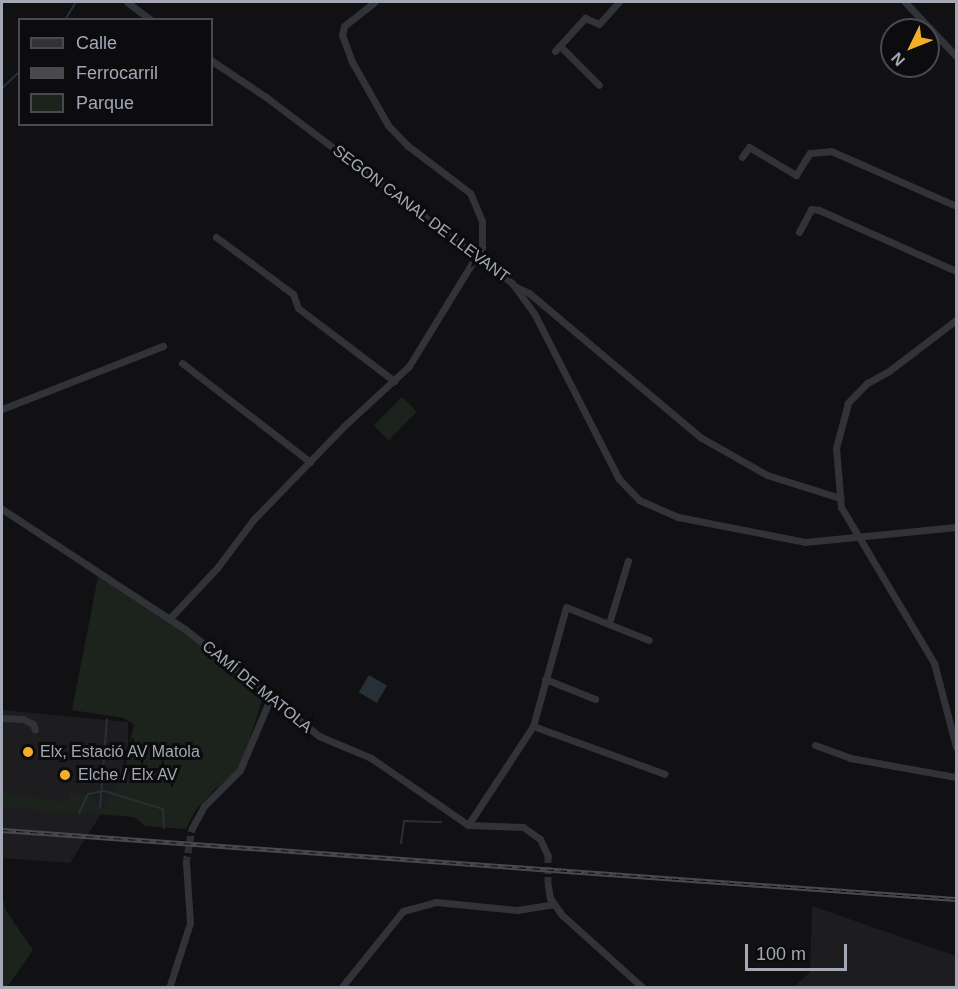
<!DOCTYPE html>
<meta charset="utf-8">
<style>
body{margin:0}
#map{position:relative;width:958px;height:989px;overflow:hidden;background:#111113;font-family:Helvetica,sans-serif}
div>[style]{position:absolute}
.built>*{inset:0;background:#1d1d20}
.green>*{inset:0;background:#1c231d;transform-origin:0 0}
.water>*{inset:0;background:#283037;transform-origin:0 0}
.stream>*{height:2px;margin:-1px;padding:0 1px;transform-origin:1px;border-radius:1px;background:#283037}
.street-tunnel>*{height:7px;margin-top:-3.5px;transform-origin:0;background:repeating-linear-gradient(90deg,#2e2f33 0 7px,transparent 0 10.5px)}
.street>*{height:7px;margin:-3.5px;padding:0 3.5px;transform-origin:3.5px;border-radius:3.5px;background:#323338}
.rail>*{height:4.5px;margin-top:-2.25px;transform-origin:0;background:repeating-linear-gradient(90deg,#0c0c0e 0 7px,#47494f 0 14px);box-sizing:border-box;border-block:2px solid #47494f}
.dots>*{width:16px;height:16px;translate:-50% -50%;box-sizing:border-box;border:3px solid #0c0c0e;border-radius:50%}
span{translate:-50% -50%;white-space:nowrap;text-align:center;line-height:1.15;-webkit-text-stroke:6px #0c0c0e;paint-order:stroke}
.street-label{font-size:16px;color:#a3a8b4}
.poi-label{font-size:16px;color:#a3a8b4}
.left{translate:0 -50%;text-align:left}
.frame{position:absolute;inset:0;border:3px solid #a3a8b4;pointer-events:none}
.legend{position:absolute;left:18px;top:18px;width:195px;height:108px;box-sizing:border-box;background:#0c0c0e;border:2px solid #484a50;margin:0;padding:8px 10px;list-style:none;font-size:18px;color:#a3a8b4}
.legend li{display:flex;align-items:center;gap:12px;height:30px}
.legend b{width:30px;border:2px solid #484a50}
.north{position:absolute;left:880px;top:18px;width:60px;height:60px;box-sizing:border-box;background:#0c0c0e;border:2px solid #484a50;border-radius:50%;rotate:227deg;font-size:16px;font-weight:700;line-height:24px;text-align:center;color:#a3a8b4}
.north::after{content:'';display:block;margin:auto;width:21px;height:27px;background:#f3ae29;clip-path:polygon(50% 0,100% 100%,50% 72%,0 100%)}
.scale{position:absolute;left:745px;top:944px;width:102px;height:27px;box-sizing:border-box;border:3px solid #a3a8b4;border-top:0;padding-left:8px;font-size:18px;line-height:21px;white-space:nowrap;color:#a3a8b4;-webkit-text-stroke:4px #0c0c0e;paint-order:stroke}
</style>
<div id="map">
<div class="built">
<i style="clip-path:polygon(2px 710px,128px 722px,128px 745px,118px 787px,70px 863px,2px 858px)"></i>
<i style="clip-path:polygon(812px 906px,956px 956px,956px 987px,794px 987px,810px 972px)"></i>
</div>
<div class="green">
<i style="left:402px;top:397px;width:21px;height:40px;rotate:45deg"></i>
<i style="clip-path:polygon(98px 577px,182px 626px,262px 700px,240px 770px,215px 789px,195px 811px,186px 829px,145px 826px,134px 817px,2px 807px,2px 793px,61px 802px,69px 800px,70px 793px,92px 795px,97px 807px,103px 808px,123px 777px,134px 724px,123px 718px,72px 710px)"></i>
<i style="clip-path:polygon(2px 894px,6px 911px,33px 950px,7px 987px,2px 987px)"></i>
</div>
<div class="water">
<i style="left:369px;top:675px;width:21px;height:20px;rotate:31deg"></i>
</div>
<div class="stream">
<i style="left:65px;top:20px;width:21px;rotate:-59deg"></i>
<i style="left:2px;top:88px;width:25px;rotate:-43deg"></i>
<i style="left:100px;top:808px;width:89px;rotate:-85.5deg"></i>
<i style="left:79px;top:813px;width:21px;rotate:-65deg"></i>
<i style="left:88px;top:794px;width:16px;rotate:-11deg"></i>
<i style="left:104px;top:791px;width:62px;rotate:17deg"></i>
<i style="left:163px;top:809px;width:19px;rotate:87deg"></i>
<i style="left:401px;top:843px;width:22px;rotate:-82deg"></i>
<i style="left:404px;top:821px;width:37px;rotate:2deg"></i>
</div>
<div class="street-tunnel">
<i style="left:548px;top:856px;width:30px;rotate:90deg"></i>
<i style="left:186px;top:863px;width:36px;rotate:-80deg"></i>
</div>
<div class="street">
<i style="left:127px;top:2px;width:30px;rotate:37deg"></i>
<i style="left:905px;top:2px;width:74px;rotate:46.6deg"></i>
<i style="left:560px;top:46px;width:55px;rotate:45deg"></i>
<i style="left:555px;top:51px;width:45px;rotate:-47.7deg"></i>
<i style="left:585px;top:18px;width:15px;rotate:23deg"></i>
<i style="left:599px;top:24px;width:30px;rotate:-48deg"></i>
<i style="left:212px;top:61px;width:65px;rotate:33.7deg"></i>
<i style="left:266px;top:97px;width:308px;rotate:37.1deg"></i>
<i style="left:512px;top:283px;width:39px;rotate:54deg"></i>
<i style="left:535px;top:315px;width:184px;rotate:62.9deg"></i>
<i style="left:619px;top:479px;width:29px;rotate:46deg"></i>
<i style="left:639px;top:500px;width:43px;rotate:23.6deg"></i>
<i style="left:678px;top:517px;width:129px;rotate:11.1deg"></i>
<i style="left:805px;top:542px;width:152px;rotate:-5.7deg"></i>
<i style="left:742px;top:157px;width:12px;rotate:-55deg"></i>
<i style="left:749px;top:147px;width:55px;rotate:30.8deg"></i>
<i style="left:796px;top:175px;width:26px;rotate:-58deg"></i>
<i style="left:810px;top:153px;width:21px;rotate:-5deg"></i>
<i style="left:831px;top:151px;width:137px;rotate:23.7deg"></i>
<i style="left:799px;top:232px;width:26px;rotate:-62deg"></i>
<i style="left:811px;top:209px;width:8px;rotate:7deg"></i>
<i style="left:819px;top:210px;width:150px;rotate:24deg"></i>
<i style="left:216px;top:237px;width:96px;rotate:36.5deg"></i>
<i style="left:293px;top:294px;width:15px;rotate:70deg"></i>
<i style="left:298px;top:308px;width:121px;rotate:37.2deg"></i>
<i style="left:516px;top:287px;width:14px;rotate:25deg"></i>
<i style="left:529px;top:293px;width:224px;rotate:40.1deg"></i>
<i style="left:700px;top:437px;width:77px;rotate:29.6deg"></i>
<i style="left:767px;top:475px;width:77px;rotate:17.5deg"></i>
<i style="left:956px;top:320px;width:84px;rotate:142.7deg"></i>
<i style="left:889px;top:371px;width:25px;rotate:151deg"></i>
<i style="left:867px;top:383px;width:28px;rotate:134deg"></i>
<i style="left:848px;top:403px;width:47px;rotate:104.9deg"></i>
<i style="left:836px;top:448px;width:59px;rotate:85.2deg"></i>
<i style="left:841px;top:507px;width:182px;rotate:59.2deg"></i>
<i style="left:934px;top:663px;width:87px;rotate:75.3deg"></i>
<i style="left:182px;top:363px;width:162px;rotate:37.7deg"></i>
<i style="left:2px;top:409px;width:173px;rotate:-21.4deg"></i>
<i style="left:2px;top:509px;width:219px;rotate:33.3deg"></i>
<i style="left:185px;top:629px;width:171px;rotate:38.6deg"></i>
<i style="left:319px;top:736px;width:56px;rotate:22.9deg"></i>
<i style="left:371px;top:758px;width:118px;rotate:34.6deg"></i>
<i style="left:468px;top:825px;width:55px;rotate:2.1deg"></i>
<i style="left:523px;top:827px;width:21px;rotate:35deg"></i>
<i style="left:540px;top:839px;width:19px;rotate:65deg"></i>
<i style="left:170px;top:618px;width:69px;rotate:-46.8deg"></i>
<i style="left:217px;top:568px;width:60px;rotate:-53.1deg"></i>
<i style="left:253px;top:520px;width:129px;rotate:-45.9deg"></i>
<i style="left:343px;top:427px;width:90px;rotate:-42.7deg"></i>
<i style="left:409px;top:366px;width:140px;rotate:-58.5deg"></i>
<i style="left:482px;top:247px;width:26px;rotate:-90deg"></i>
<i style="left:482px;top:221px;width:30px;rotate:-113deg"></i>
<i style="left:470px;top:193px;width:78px;rotate:-142.8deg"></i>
<i style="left:408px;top:146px;width:29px;rotate:-134deg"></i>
<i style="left:388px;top:125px;width:73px;rotate:-119.7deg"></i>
<i style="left:352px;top:62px;width:29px;rotate:-110deg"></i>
<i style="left:342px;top:35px;width:9px;rotate:-77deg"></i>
<i style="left:344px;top:26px;width:39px;rotate:-38deg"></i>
<i style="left:609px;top:623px;width:65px;rotate:-73deg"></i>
<i style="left:545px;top:679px;width:54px;rotate:21.8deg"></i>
<i style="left:2px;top:718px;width:21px;rotate:3deg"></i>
<i style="left:23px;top:719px;width:11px;rotate:27deg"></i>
<i style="left:33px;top:724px;width:6px;rotate:72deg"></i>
<i style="left:533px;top:726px;width:140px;rotate:20deg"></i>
<i style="left:815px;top:745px;width:37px;rotate:20deg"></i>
<i style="left:850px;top:758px;width:108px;rotate:10.2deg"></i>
<i style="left:468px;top:825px;width:118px;rotate:-56.7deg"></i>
<i style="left:533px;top:726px;width:123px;rotate:-74.5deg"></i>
<i style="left:566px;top:607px;width:89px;rotate:21.7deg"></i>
<i style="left:192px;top:828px;width:25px;rotate:-61deg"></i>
<i style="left:204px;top:806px;width:51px;rotate:-45deg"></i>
<i style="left:240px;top:770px;width:77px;rotate:-67.1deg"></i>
<i style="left:548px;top:886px;width:12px;rotate:81deg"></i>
<i style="left:550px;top:898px;width:21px;rotate:55deg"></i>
<i style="left:562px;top:915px;width:109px;rotate:42deg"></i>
<i style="left:169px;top:988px;width:68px;rotate:-72.1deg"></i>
<i style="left:190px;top:923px;width:60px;rotate:-93.8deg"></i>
<i style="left:341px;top:988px;width:99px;rotate:-51.2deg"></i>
<i style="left:403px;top:911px;width:34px;rotate:-15deg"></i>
<i style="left:436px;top:902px;width:81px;rotate:5.6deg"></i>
<i style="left:517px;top:910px;width:37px;rotate:-9deg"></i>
</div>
<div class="rail">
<i style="left:2px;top:830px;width:956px;rotate:4.14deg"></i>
</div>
<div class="dots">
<i style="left:28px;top:752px;background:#f3ae29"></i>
<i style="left:65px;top:775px;background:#f3ae29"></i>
</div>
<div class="street-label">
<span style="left:421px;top:214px;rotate:37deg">SEGON CANAL DE LLEVANT</span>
<span style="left:257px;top:687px;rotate:39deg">CAMÍ DE MATOLA</span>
</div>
<div class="poi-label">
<span class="left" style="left:40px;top:752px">Elx, Estació AV Matola</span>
<span class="left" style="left:78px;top:775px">Elche / Elx AV</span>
</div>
<div class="frame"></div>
<ul class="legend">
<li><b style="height:8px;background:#323338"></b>Calle</li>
<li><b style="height:8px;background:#47494f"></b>Ferrocarril</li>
<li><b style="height:16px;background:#1c231d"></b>Parque</li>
</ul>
<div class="north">N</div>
<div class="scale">100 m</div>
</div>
